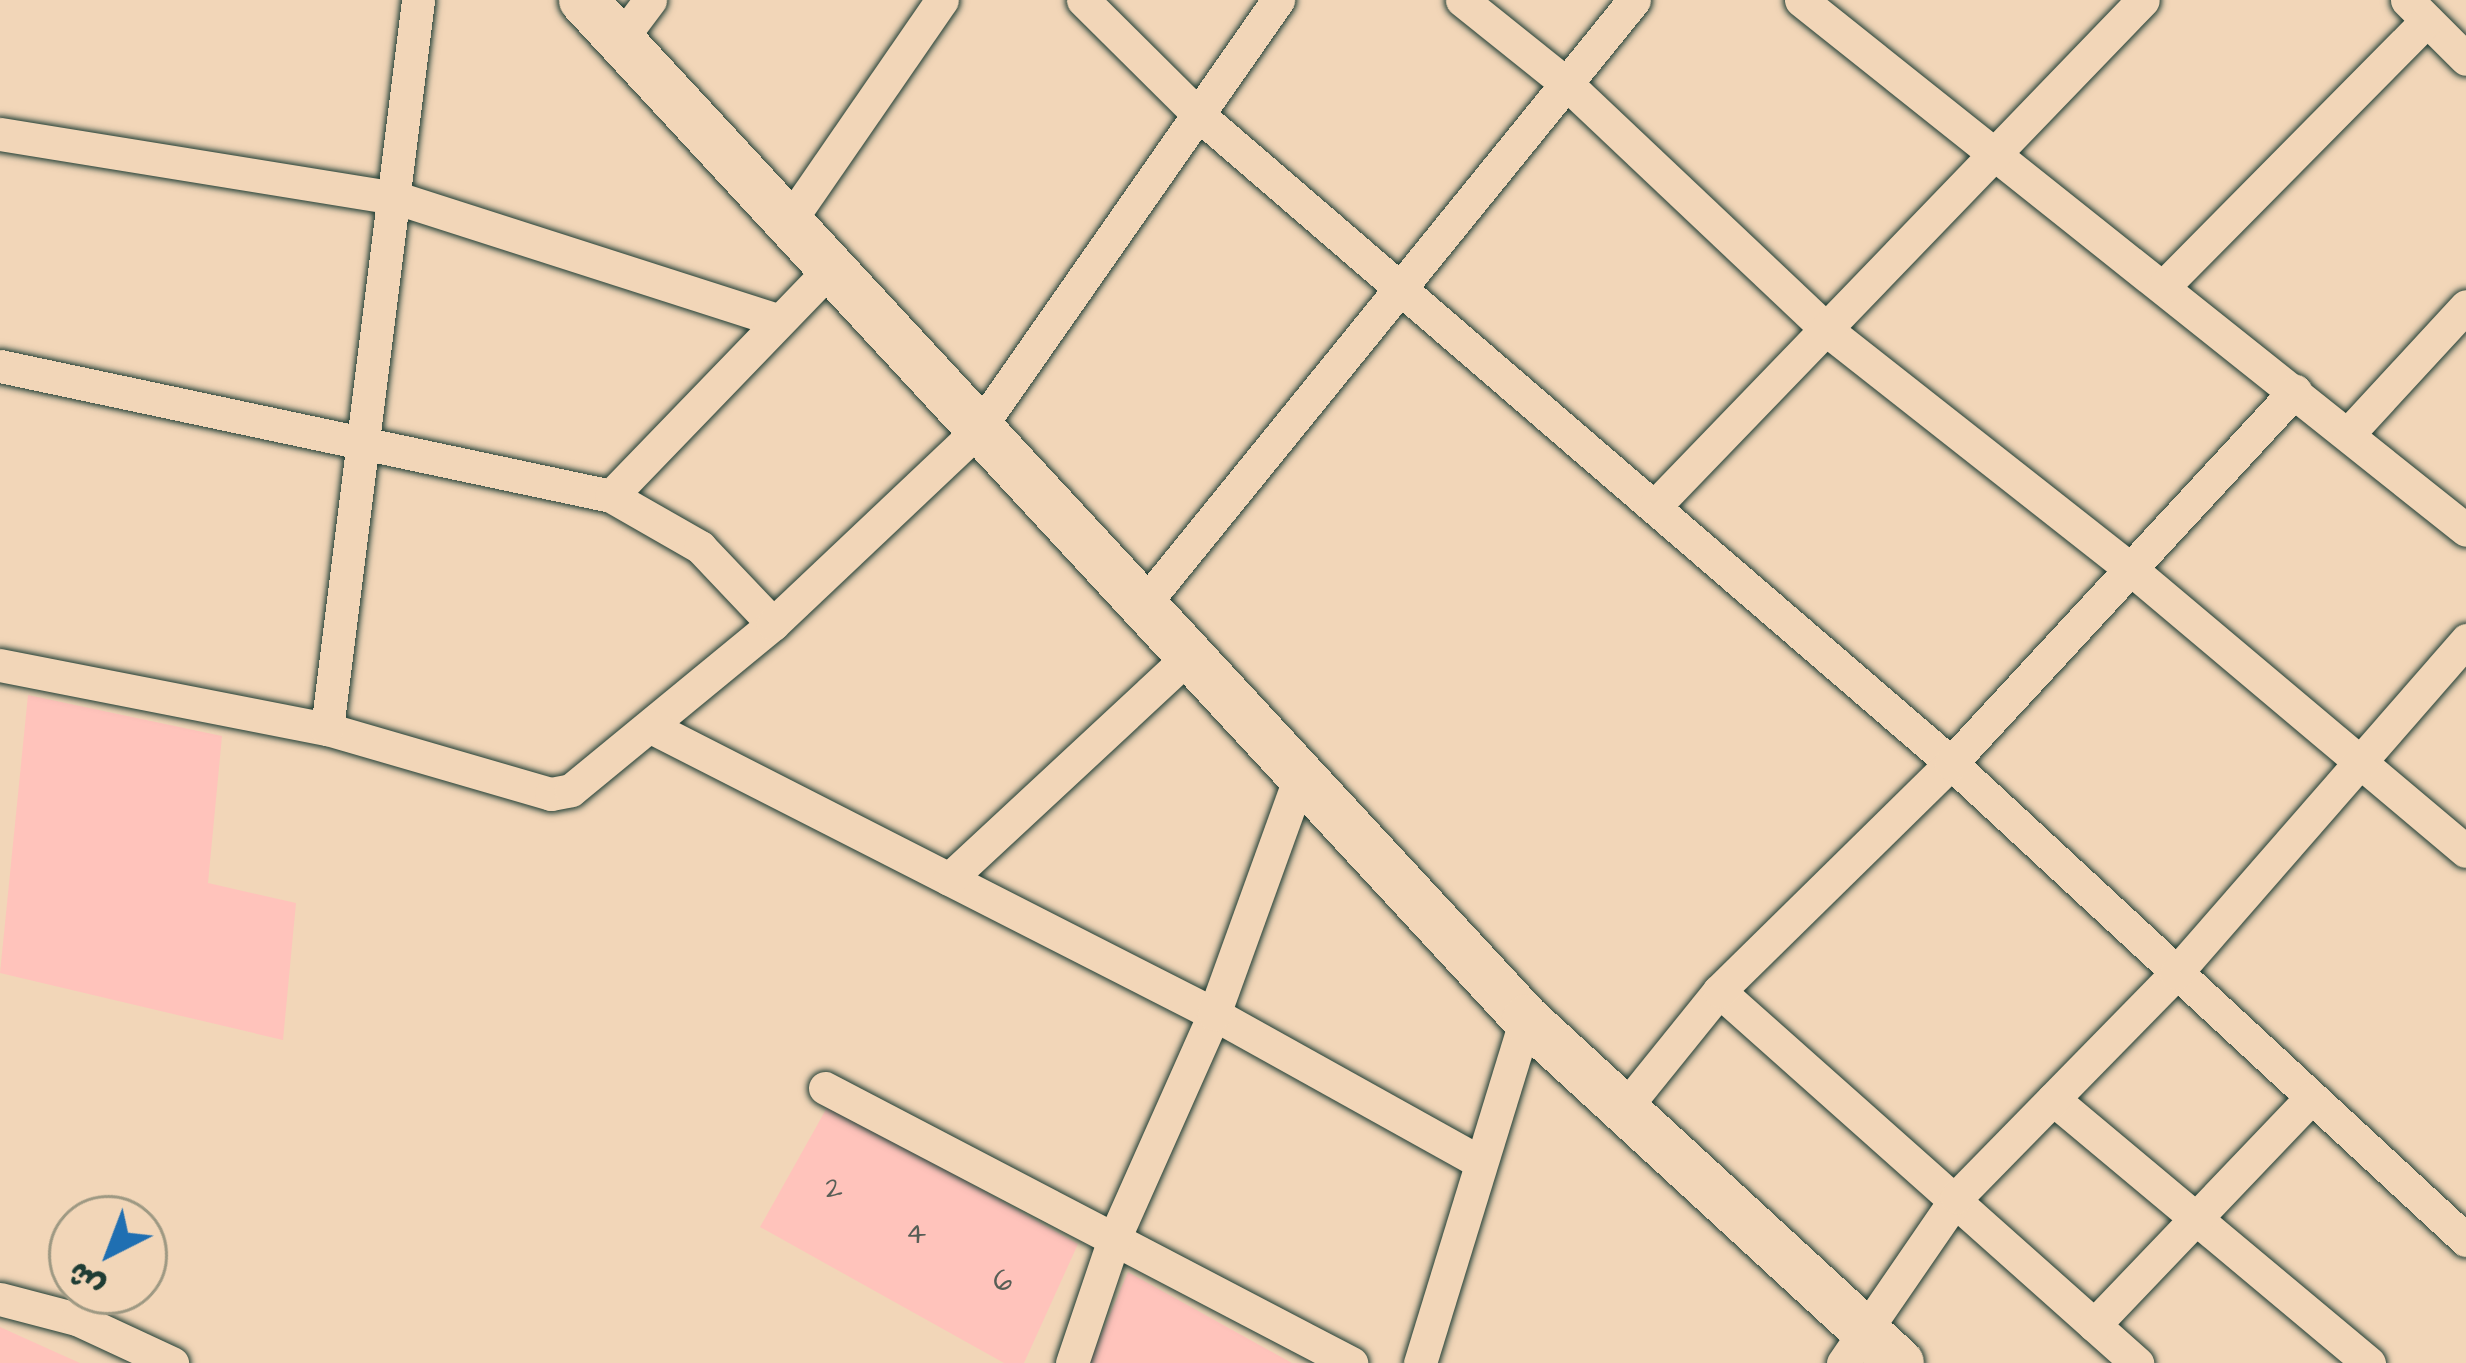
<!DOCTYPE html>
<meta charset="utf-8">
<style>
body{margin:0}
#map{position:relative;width:2466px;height:1363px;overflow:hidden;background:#f2d6b8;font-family:"Architects Daughter","Playpen Sans Arabic",sans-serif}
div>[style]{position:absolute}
.building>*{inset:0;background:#ffc3bb}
.roads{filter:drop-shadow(0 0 3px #1f3d34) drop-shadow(0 0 3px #1f3d34)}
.minor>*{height:33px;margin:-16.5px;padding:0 16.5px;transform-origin:16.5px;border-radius:16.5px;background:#f2d6b8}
.secondary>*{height:48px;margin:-24px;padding:0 24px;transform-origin:24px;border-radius:24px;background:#f2d6b8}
span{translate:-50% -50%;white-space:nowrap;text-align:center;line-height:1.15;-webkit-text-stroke:9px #f2d6b8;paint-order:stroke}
.number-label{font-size:30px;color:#575e56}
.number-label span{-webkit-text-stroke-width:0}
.north{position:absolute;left:48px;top:1195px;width:120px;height:120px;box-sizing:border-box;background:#f2d6b8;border:3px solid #9e9983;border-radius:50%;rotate:222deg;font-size:33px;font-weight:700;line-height:48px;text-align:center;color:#1f3d34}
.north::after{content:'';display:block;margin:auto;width:42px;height:54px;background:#1f6fb2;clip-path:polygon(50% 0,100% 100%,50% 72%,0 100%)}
</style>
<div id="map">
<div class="building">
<i style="clip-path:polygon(28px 695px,222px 736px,208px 883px,296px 903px,283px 1040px,0 973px)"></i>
<i style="clip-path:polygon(829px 1104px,1078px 1244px,1024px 1363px,1004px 1363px,760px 1227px)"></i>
<i style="clip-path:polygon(1128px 1272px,1292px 1363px,1089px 1363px)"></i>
<i style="clip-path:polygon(0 1327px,62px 1355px,80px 1363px,0 1363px)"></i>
</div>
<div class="roads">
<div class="minor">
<i style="left:1083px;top:0;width:165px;rotate:44.8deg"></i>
<i style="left:1200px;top:116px;width:991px;rotate:40.75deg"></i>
<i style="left:1951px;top:763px;width:702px;rotate:42.81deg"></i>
<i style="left:1462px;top:0;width:134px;rotate:38.7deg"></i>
<i style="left:1567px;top:84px;width:359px;rotate:43.4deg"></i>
<i style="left:1828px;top:331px;width:387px;rotate:38.2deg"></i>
<i style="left:2132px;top:570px;width:436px;rotate:40.1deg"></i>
<i style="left:1801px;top:0;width:850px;rotate:38.55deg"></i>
<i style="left:2407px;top:0;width:83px;rotate:45deg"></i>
<i style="left:620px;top:40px;width:50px;rotate:-53.1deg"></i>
<i style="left:0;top:134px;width:402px;rotate:9.2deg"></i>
<i style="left:397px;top:198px;width:399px;rotate:17.8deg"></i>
<i style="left:788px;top:223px;width:271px;rotate:-55.4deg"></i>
<i style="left:2163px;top:287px;width:375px;rotate:-45.3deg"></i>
<i style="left:0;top:366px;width:625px;rotate:12.01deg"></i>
<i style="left:611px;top:496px;width:103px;rotate:29.8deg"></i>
<i style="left:700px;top:547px;width:106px;rotate:46.5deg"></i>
<i style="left:2348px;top:434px;width:174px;rotate:-47.3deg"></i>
<i style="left:611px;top:496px;width:315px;rotate:-46deg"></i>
<i style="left:1654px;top:507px;width:704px;rotate:-46.04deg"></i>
<i style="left:1140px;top:609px;width:784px;rotate:-50.95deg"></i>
<i style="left:0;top:665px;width:333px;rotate:11.1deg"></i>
<i style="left:327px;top:729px;width:233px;rotate:16.2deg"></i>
<i style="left:551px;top:794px;width:20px;rotate:-11deg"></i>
<i style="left:571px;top:790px;width:261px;rotate:-39.4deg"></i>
<i style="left:773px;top:624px;width:281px;rotate:-43.4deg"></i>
<i style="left:977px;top:431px;width:526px;rotate:-55.07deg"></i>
<i style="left:651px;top:727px;width:632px;rotate:27.01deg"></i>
<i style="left:1214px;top:1014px;width:302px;rotate:29.1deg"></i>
<i style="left:327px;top:729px;width:735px;rotate:-82.88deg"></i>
<i style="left:949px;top:879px;width:325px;rotate:-42.9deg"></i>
<i style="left:1719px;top:991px;width:560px;rotate:41.67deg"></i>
<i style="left:825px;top:1088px;width:594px;rotate:27.6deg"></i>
<i style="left:2053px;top:1099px;width:412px;rotate:39.9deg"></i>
<i style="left:1627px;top:1105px;width:146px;rotate:-51.1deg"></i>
<i style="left:1719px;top:991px;width:325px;rotate:-44.5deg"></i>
<i style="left:1951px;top:763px;width:507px;rotate:-47.24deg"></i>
<i style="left:0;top:1299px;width:80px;rotate:14.6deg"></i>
<i style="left:77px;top:1319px;width:105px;rotate:24.9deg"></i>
<i style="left:2094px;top:1325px;width:313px;rotate:-46.3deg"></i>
<i style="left:1072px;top:1363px;width:131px;rotate:-71.3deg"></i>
<i style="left:1114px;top:1239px;width:246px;rotate:-66deg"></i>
<i style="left:1214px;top:1014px;width:252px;rotate:-70.1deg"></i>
<i style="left:1420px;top:1363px;width:360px;rotate:-72.9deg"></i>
<i style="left:1843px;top:1363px;width:201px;rotate:-55.5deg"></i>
<i style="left:1957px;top:1197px;width:313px;rotate:-45.6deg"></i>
<i style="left:2176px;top:973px;width:442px;rotate:-48.9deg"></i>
</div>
<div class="secondary">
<i style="left:583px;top:0;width:1388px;rotate:47.22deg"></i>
<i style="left:1526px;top:1019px;width:508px;rotate:42.61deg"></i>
</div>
</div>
<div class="number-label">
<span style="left:834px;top:1188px">2</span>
<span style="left:916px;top:1234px">4</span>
<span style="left:1003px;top:1281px">6</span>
</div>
<div class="north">ش</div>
</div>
